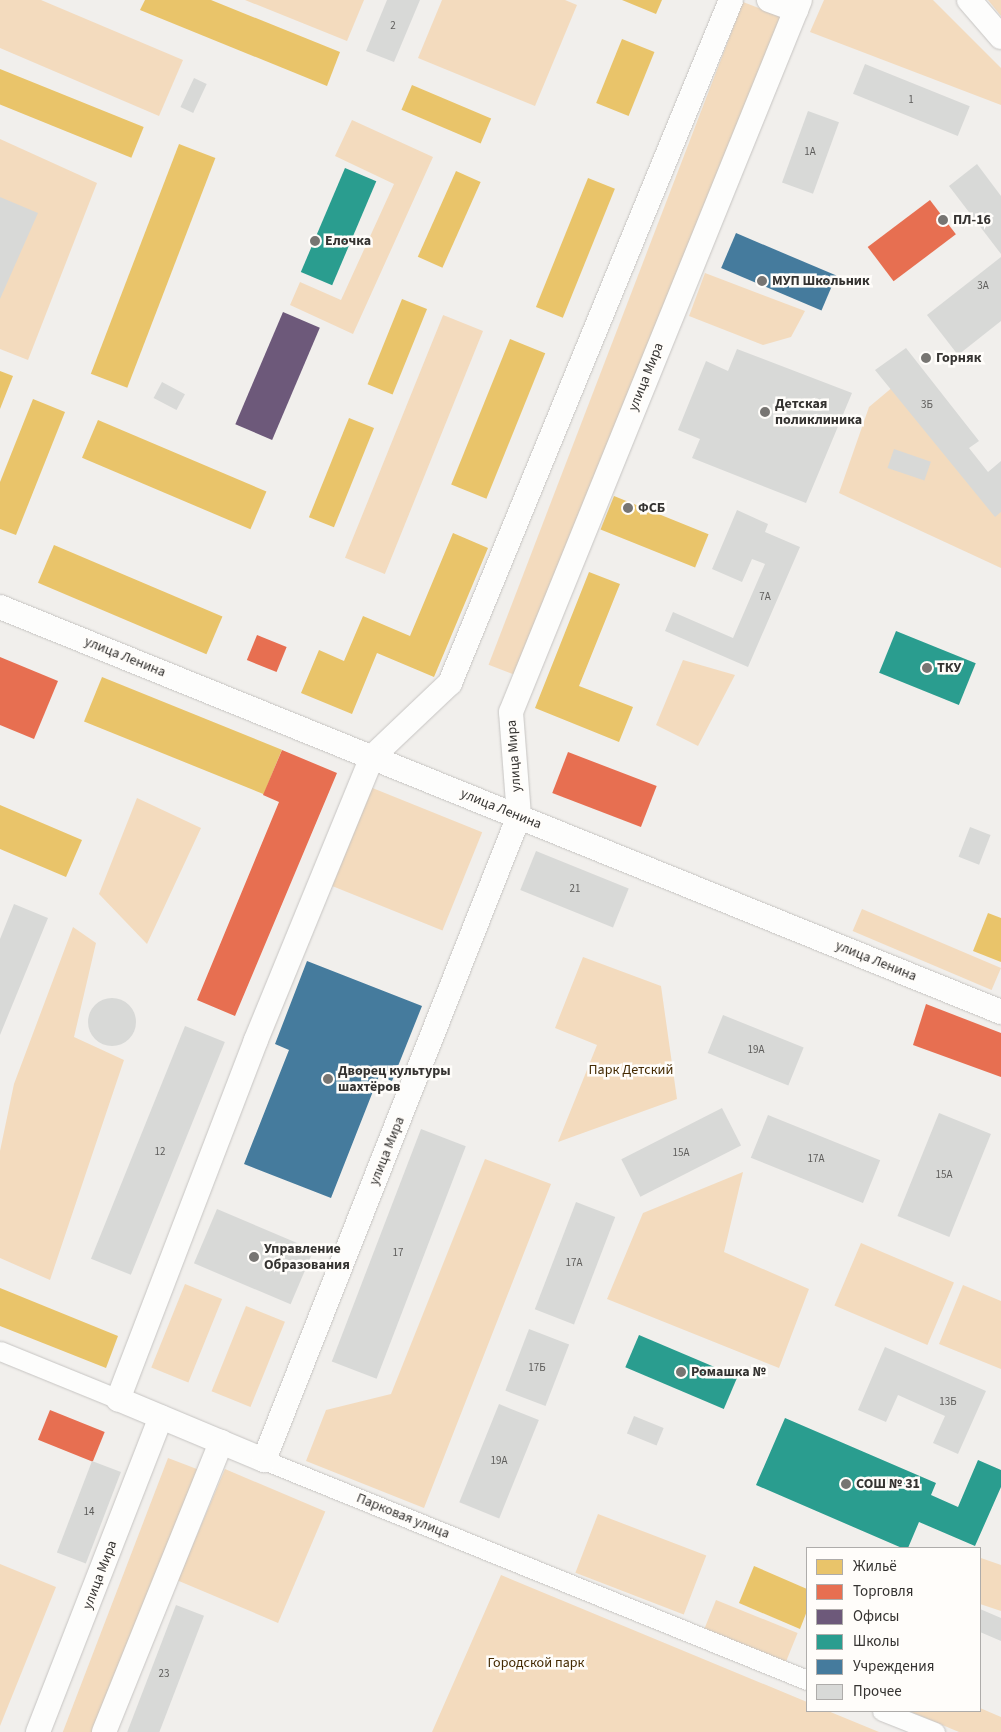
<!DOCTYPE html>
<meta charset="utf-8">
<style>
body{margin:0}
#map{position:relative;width:1001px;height:1732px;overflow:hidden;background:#f1efec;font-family:"Source Sans 3",sans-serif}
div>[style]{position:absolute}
.green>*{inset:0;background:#f3dbbe;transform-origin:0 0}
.homes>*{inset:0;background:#e9c46a;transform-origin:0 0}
.shops>*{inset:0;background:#e76f51;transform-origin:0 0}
.offices>*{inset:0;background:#6d597a;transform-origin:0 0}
.schools>*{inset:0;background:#2a9d8f;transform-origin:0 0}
.public>*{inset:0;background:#457b9d;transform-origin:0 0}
.building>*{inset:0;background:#d8d9d7;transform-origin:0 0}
.round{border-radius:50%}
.roads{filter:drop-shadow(0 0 1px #c6c4c2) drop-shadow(0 0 1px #c6c4c2)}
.minor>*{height:19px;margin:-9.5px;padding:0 9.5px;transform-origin:9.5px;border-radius:9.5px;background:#fdfdfc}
.major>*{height:24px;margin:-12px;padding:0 12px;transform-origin:12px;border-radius:12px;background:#fdfdfc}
.dots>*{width:14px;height:14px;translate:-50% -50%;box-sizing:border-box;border:2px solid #fffdfa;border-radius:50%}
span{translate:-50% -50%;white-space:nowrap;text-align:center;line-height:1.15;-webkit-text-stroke:5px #fffdfa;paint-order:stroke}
.number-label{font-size:11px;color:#5e5d5b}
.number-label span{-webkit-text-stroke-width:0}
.poi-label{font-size:14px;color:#353331;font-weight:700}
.left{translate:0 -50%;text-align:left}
.street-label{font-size:14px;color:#353331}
.park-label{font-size:14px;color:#442a02}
.legend{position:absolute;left:806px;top:1547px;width:175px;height:165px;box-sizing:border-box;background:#fffdfa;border:1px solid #aeacaa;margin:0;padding:6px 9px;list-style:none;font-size:15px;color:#353331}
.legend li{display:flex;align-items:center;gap:10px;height:25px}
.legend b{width:25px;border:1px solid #aeacaa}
</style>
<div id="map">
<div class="green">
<i style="clip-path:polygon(0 0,41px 0,183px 60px,159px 116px,0 48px)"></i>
<i style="clip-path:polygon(245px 0,364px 0,347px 41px)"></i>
<i style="clip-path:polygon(442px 0,565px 0,577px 5px,535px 106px,418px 58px)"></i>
<i style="clip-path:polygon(824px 0,933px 0,1001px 68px,1001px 105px,810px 32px)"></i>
<i style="clip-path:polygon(988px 0,1001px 0,1001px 16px)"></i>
<i style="left:743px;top:2px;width:44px;height:710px;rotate:21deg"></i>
<i style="clip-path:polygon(352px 120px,433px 157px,353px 334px,290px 305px,300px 282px,341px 300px,394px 184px,335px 156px)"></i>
<i style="clip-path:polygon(0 139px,97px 183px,28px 360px,0 349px)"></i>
<i style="clip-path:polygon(705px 273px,805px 311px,791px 337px,763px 345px,689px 316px)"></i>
<i style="left:483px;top:331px;width:262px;height:43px;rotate:112deg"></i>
<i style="clip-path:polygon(900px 381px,1001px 495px,1001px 568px,839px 493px,869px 407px)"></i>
<i style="clip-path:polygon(683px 660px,735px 675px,698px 746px,656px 725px)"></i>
<i style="left:370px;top:787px;width:121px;height:106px;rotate:22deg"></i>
<i style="clip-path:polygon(137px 798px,201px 828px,147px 944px,99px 894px)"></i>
<i style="left:862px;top:909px;width:151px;height:24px;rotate:23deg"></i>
<i style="clip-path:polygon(73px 927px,96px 943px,74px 1037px,124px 1060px,50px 1280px,0 1258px,0 1151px,14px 1084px)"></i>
<i style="clip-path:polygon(583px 957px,661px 986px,677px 1099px,558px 1142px,597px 1045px,555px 1028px)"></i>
<i style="clip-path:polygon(485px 1159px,551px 1184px,424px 1508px,306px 1461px,326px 1410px,391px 1394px)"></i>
<i style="clip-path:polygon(743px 1172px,724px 1252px,809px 1289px,779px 1368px,607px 1299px,643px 1213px)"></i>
<i style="left:861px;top:1243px;width:101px;height:68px;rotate:23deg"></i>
<i style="left:185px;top:1284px;width:40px;height:90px;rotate:22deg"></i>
<i style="clip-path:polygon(963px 1285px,1001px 1301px,1001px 1369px,939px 1344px)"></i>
<i style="left:246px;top:1306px;width:42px;height:92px;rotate:22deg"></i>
<i style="left:168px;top:1458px;width:33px;height:296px;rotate:21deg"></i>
<i style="left:225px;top:1469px;width:109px;height:121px;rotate:23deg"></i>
<i style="left:598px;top:1514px;width:116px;height:63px;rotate:21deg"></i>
<i style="clip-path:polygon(981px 1558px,1001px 1565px,1001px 1611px,980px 1604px)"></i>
<i style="clip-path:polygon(0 1564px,56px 1587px,0 1726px)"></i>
<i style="clip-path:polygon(501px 1575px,807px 1702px,807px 1711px,828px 1711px,879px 1732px,432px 1732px)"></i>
<i style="left:716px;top:1600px;width:88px;height:31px;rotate:22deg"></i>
<i style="clip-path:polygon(980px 1708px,1001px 1717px,1001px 1732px,959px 1732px,909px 1711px,980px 1711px)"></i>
</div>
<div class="homes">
<i style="clip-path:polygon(145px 0,211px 0,340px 52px,327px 86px,140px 10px)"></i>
<i style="clip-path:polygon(622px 0,662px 0,656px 14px)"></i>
<i style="left:622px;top:39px;width:35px;height:69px;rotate:22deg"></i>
<i style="left:0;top:69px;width:155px;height:33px;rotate:22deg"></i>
<i style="left:412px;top:85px;width:86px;height:27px;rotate:23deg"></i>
<i style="left:179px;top:144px;width:39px;height:246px;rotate:21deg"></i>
<i style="left:456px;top:171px;width:27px;height:94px;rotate:24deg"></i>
<i style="left:588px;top:178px;width:29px;height:139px;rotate:22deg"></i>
<i style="left:402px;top:299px;width:27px;height:92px;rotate:22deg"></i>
<i style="left:510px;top:339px;width:38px;height:157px;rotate:22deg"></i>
<i style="clip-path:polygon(0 371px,13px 376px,0 409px)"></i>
<i style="clip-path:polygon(33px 399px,65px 412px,16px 535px,0 529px,0 482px)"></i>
<i style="left:349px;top:418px;width:27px;height:107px;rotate:22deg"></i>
<i style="left:98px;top:420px;width:183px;height:41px;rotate:23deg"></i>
<i style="left:614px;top:496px;width:102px;height:36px;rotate:22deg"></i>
<i style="clip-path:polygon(453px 533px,488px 548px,434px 677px,377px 653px,352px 714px,301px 693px,319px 650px,344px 661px,363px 616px,410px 636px)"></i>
<i style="left:54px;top:545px;width:183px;height:41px;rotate:23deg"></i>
<i style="clip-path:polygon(589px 572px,620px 584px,579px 686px,633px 707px,619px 742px,535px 708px)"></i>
<i style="left:102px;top:677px;width:194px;height:48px;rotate:22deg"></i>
<i style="clip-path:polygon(0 805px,82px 840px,66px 877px,0 849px)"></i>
<i style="clip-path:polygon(988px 913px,1001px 918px,1001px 962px,973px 951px)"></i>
<i style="clip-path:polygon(0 1288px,118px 1336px,106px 1368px,0 1326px)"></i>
<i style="clip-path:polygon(754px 1566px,807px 1589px,807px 1611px,800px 1629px,739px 1603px)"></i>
</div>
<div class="shops">
<i style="left:930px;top:200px;width:43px;height:78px;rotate:53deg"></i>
<i style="left:257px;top:635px;width:32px;height:27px;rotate:22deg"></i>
<i style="clip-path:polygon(0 657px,58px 681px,34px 739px,0 725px)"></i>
<i style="clip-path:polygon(282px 750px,337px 773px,235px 1016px,197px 1000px,279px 802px,263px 795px)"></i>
<i style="left:568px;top:752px;width:95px;height:44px;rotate:21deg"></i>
<i style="clip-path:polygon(926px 1004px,1001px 1033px,1001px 1077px,913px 1045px)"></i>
<i style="left:50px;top:1410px;width:59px;height:32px;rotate:22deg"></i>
</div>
<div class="offices">
<i style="left:283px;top:312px;width:40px;height:122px;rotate:23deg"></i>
</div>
<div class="schools">
<i style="left:345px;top:168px;width:34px;height:113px;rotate:23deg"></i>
<i style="left:896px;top:631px;width:86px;height:45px;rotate:22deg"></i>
<i style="left:639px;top:1335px;width:107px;height:35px;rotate:23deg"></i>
<i style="clip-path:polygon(785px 1418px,936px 1483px,931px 1495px,958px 1507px,978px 1460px,1001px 1470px,1001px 1487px,975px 1546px,919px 1522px,908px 1548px,902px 1548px,756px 1485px)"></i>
</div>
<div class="public">
<i style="left:736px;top:233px;width:109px;height:38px;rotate:23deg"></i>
<i style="clip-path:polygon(307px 961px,422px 1006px,392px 1081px,379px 1076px,331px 1198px,244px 1164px,289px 1050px,275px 1044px)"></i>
</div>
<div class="building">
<i style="clip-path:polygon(387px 0,420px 0,394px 62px,366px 51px)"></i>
<i style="left:865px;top:64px;width:113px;height:32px;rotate:22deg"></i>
<i style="left:194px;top:78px;width:14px;height:32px;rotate:25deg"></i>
<i style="left:808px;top:111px;width:33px;height:76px;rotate:20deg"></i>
<i style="clip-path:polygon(977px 164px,1001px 196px,1001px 254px,949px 186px)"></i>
<i style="clip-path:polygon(0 197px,38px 213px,0 299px)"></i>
<i style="clip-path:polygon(1001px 257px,1001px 321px,958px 355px,927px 315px)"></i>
<i style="clip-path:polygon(906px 348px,979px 441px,969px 448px,988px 472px,1001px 461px,1001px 512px,995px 517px,875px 370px)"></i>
<i style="clip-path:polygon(737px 349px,852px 393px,806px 503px,692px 458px,700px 439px,678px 430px,706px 361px,728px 371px)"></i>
<i style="left:162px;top:382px;width:26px;height:18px;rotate:28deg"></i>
<i style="left:894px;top:449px;width:39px;height:20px;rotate:19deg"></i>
<i style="clip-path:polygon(737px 510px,768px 524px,765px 532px,800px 547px,748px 667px,665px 631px,673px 612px,733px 638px,765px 564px,752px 559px,742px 582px,712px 569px)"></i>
<i style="left:970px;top:827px;width:22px;height:32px;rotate:21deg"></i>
<i style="left:536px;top:851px;width:100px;height:42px;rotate:22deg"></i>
<i style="clip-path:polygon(14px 904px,48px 918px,0 1035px,0 939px)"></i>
<i class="round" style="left:88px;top:998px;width:48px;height:48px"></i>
<i style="left:723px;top:1015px;width:87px;height:41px;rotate:22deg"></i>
<i style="left:185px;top:1026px;width:43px;height:251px;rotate:22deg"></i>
<i style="left:722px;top:1108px;width:42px;height:113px;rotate:63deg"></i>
<i style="left:939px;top:1113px;width:56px;height:111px;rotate:22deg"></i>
<i style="left:768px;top:1115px;width:121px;height:46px;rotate:22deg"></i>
<i style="left:421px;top:1129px;width:48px;height:249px;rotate:21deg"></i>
<i style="left:576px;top:1202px;width:42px;height:115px;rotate:21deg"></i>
<i style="left:217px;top:1209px;width:105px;height:59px;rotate:23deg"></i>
<i style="left:529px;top:1329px;width:43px;height:66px;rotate:21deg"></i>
<i style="clip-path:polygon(885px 1347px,986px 1391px,958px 1454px,933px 1443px,945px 1416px,898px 1395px,886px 1422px,858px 1410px)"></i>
<i style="left:499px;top:1404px;width:43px;height:106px;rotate:22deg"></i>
<i style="left:634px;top:1416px;width:32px;height:19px;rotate:22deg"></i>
<i style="left:92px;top:1461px;width:31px;height:98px;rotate:21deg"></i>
<i style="left:176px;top:1605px;width:30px;height:137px;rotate:21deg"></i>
<i style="clip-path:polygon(980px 1609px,1001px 1618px,1001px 1641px,980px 1632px)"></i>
</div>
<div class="roads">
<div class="minor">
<i style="left:0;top:1351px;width:127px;rotate:22.1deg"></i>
<i style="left:264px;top:1460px;width:586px;rotate:22.06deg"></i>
<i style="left:882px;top:1711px;width:57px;rotate:21.6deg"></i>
</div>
<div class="major">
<i style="left:731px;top:0;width:739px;rotate:112.36deg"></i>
<i style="left:450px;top:683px;width:108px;rotate:136.5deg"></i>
<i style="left:372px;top:757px;width:306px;rotate:112.3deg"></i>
<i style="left:256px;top:1040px;width:385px;rotate:111deg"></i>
<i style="left:118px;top:1399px;width:158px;rotate:22.7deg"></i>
<i style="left:264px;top:1460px;width:693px;rotate:-68.4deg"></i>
<i style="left:519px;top:816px;width:104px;rotate:-94.4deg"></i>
<i style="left:511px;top:712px;width:768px;rotate:-67.91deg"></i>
<i style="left:769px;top:0;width:29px;rotate:20deg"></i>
<i style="left:969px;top:0;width:49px;rotate:49.1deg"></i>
<i style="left:0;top:607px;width:1080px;rotate:22.03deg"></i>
<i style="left:38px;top:1732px;width:338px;rotate:-68.7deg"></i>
<i style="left:104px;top:1732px;width:313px;rotate:-68deg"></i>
</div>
</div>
<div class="dots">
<i style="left:943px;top:220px;background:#777572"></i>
<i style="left:315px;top:241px;background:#777572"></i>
<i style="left:762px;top:281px;background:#777572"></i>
<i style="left:926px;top:358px;background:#777572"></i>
<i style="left:765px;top:412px;background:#777572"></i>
<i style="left:628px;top:508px;background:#777572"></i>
<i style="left:927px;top:668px;background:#777572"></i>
<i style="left:328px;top:1079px;background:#777572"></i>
<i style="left:254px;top:1257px;background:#777572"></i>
<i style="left:681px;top:1372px;background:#777572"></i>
<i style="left:846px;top:1484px;background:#777572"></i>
</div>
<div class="number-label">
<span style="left:393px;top:26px">2</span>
<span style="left:911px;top:100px">1</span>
<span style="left:810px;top:152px">1А</span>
<span style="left:983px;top:286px">3А</span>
<span style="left:927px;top:405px">3Б</span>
<span style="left:765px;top:597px">7А</span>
<span style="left:575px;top:889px">21</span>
<span style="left:756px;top:1050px">19А</span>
<span style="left:160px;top:1152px">12</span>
<span style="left:681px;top:1153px">15А</span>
<span style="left:816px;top:1159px">17А</span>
<span style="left:944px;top:1175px">15А</span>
<span style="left:398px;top:1253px">17</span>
<span style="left:574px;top:1263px">17А</span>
<span style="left:537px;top:1368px">17Б</span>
<span style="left:948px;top:1402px">13Б</span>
<span style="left:499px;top:1461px">19А</span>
<span style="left:89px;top:1512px">14</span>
<span style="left:164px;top:1674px">23</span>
</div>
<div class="poi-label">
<span class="left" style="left:953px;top:220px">ПЛ-16</span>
<span class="left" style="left:325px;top:241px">Елочка</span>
<span class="left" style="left:772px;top:281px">МУП Школьник</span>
<span class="left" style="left:936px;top:358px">Горняк</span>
<span class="left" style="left:775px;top:412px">Детская<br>поликлиника</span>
<span class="left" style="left:638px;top:508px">ФСБ</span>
<span class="left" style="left:937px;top:668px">ТКУ</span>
<span class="left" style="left:338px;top:1079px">Дворец культуры<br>шахтёров</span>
<span class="left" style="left:264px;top:1257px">Управление<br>Образования</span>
<span class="left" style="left:691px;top:1372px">Ромашка №</span>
<span class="left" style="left:856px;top:1484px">СОШ № 31</span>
</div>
<div class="street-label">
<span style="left:646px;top:377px;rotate:-68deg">улица Мира</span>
<span style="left:125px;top:657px;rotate:22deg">улица Ленина</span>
<span style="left:514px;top:756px;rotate:-94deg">улица Мира</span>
<span style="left:501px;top:809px;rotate:22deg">улица Ленина</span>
<span style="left:876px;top:961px;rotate:22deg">улица Ленина</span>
<span style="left:387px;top:1151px;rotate:-68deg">улица Мира</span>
<span style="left:403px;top:1516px;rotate:22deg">Парковая улица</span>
<span style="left:100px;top:1575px;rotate:-69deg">улица Мира</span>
</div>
<div class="park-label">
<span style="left:631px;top:1070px">Парк Детский</span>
<span style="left:536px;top:1663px">Городской парк</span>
</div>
<ul class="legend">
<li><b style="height:14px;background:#e9c46a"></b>Жильё</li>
<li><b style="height:14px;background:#e76f51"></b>Торговля</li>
<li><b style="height:14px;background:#6d597a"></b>Офисы</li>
<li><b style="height:14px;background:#2a9d8f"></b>Школы</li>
<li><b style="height:14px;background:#457b9d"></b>Учреждения</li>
<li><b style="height:14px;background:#d8d9d7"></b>Прочее</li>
</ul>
</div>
